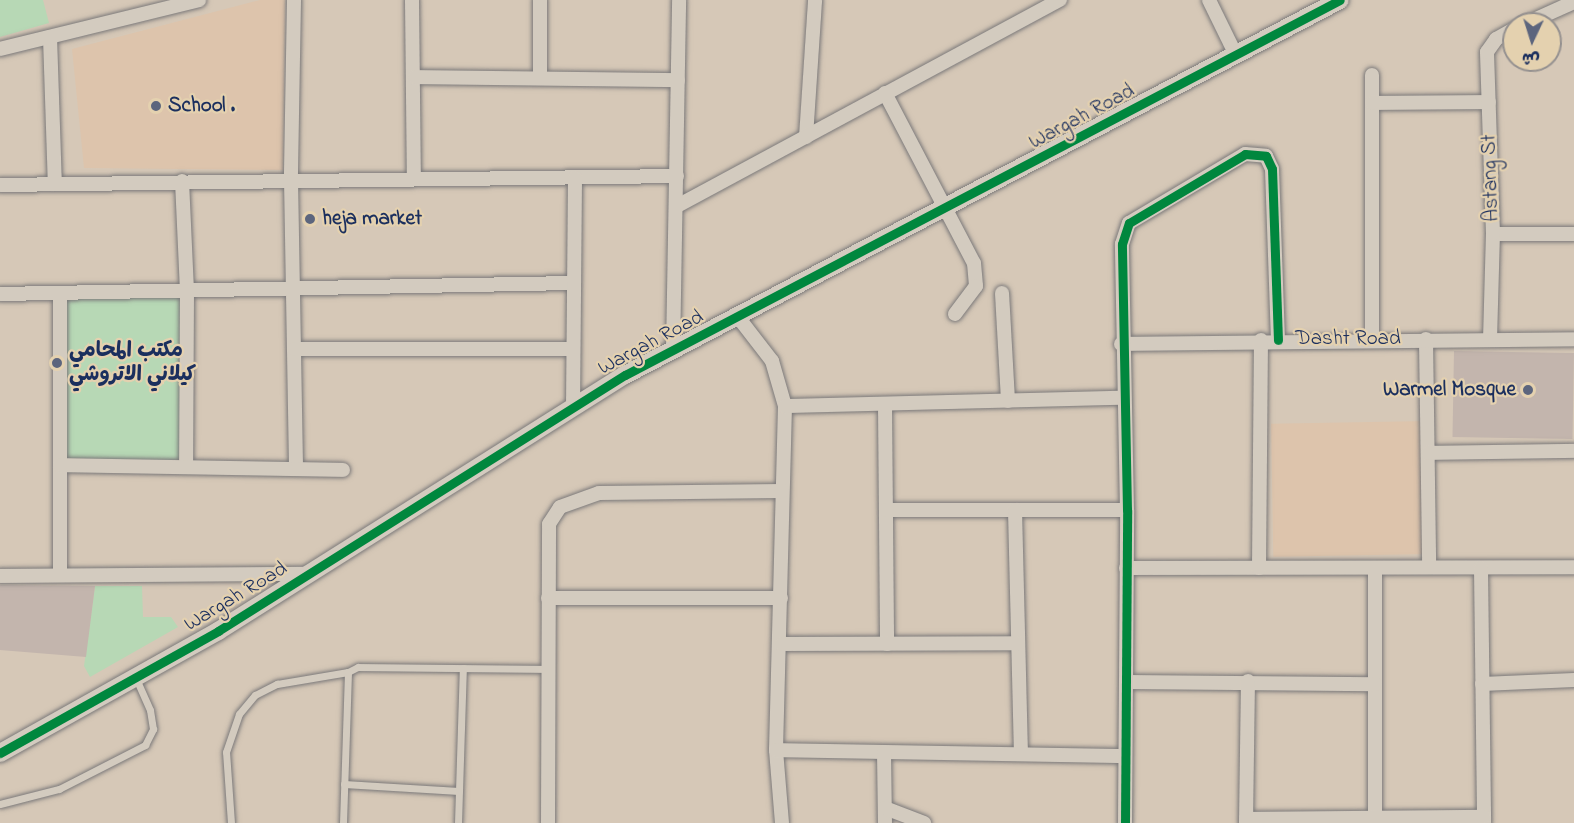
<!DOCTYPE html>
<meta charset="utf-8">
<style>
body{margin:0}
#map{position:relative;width:1574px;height:823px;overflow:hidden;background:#d6c8b7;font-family:"Indie Flower","Playpen Sans Arabic",sans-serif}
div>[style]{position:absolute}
.built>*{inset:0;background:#ddc4ac;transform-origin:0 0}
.green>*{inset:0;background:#b7d8b5;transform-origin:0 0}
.building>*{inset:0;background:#c3b5ad;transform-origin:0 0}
.roads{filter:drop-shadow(0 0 2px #7b797a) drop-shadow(0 0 2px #7b797a)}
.lane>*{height:7px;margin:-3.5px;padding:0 3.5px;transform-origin:3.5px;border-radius:3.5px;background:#d3cbbf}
.street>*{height:14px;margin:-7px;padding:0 7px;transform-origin:7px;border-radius:7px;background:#d3cbbf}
.secondary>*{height:18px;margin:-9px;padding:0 9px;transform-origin:9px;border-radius:9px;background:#d3cbbf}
.cycleway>*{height:9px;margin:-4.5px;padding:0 4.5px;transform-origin:4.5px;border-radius:4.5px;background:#00873e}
.dots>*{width:16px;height:16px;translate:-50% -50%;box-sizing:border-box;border:3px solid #e4d1af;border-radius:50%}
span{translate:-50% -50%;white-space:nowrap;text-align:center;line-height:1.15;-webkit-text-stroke:4.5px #e4d1af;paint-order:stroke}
.poi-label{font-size:21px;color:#1b2f5e;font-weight:700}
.left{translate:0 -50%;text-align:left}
.right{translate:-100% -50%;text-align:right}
.street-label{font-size:21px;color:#1b2f5e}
.north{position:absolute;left:1502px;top:12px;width:60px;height:60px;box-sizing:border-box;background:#e4d1af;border:2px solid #94908f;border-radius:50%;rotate:184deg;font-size:16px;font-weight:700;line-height:24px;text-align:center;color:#1b2f5e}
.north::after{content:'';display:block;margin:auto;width:21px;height:27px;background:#5c657d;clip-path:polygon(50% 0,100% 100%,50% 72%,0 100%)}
</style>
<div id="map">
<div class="built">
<i style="clip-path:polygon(260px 0,285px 0,283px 170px,84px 168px,72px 49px)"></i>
<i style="left:1429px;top:421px;width:133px;height:158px;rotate:89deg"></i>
</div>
<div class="green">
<i style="clip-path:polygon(0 0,43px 0,49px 23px,0 37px)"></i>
<i style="left:187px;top:293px;width:174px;height:127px;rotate:90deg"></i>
<i style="clip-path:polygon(95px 586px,142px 586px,143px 617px,171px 617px,178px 627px,90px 677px,84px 666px)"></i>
</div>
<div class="building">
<i style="left:1454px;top:351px;width:120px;height:86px;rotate:1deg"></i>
<i style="clip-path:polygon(0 585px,95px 586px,86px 657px,0 650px)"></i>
</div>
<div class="roads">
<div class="lane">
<i style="left:344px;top:784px;width:115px;rotate:3.5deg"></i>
<i style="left:0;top:804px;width:61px;rotate:-14.3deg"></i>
<i style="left:59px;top:789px;width:97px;rotate:-27.1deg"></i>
<i style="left:145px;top:745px;width:18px;rotate:-63deg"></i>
<i style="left:153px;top:729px;width:19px;rotate:-99deg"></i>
<i style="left:150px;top:710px;width:34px;rotate:-114deg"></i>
<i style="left:231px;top:823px;width:71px;rotate:-94deg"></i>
<i style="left:226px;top:752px;width:40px;rotate:-71.1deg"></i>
<i style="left:239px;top:714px;width:25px;rotate:-50deg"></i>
<i style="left:255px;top:695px;width:25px;rotate:-27deg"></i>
<i style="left:277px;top:684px;width:72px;rotate:-9.6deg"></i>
<i style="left:343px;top:823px;width:151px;rotate:-88.1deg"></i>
<i style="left:348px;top:672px;width:11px;rotate:-27deg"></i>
<i style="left:358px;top:667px;width:192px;rotate:0.6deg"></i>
<i style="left:458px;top:823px;width:155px;rotate:-88.2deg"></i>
</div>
<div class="street">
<i style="left:294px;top:0;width:179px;rotate:91deg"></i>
<i style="left:291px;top:179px;width:289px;rotate:89deg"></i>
<i style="left:412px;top:0;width:177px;rotate:89.4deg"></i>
<i style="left:1209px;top:0;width:61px;rotate:63.9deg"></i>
<i style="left:1525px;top:24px;width:54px;rotate:-24.2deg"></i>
<i style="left:50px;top:37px;width:147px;rotate:88.1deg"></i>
<i style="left:0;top:49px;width:205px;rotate:-13.8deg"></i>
<i style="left:1372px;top:75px;width:265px;rotate:90deg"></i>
<i style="left:415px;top:77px;width:263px;rotate:0.7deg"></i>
<i style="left:540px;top:78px;width:78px;rotate:-90deg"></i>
<i style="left:885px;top:93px;width:192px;rotate:62.4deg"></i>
<i style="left:974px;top:263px;width:23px;rotate:85deg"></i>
<i style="left:976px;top:286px;width:35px;rotate:127deg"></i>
<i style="left:1372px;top:103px;width:117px;rotate:-0.5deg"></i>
<i style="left:806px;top:137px;width:137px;rotate:-86.2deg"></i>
<i style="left:182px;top:181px;width:112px;rotate:87.4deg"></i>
<i style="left:187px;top:293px;width:174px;rotate:90.3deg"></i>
<i style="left:0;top:185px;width:677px;rotate:-0.76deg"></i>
<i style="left:677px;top:206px;width:435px;rotate:-28.3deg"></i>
<i style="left:1493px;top:234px;width:81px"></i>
<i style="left:1002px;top:293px;width:108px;rotate:86.8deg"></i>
<i style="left:0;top:294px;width:571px;rotate:-1.1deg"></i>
<i style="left:60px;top:295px;width:280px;rotate:90deg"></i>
<i style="left:738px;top:317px;width:56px;rotate:52.3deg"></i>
<i style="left:772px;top:361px;width:47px;rotate:73.9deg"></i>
<i style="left:785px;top:406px;width:344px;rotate:91.5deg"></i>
<i style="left:776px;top:750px;width:73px;rotate:85.3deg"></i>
<i style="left:1426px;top:339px;width:228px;rotate:89.2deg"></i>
<i style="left:1490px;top:340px;width:106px;rotate:-88.4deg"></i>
<i style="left:1493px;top:234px;width:182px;rotate:-91.9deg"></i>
<i style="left:1487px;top:52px;width:16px;rotate:-55deg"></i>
<i style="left:1496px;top:39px;width:21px;rotate:-29deg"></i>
<i style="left:1121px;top:344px;width:453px;rotate:-0.6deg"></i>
<i style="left:295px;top:349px;width:275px"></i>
<i style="left:673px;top:351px;width:351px;rotate:-89deg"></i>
<i style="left:885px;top:405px;width:239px;rotate:89.5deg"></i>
<i style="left:785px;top:406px;width:338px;rotate:-1.4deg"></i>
<i style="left:573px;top:408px;width:230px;rotate:-89.5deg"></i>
<i style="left:1428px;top:453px;width:146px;rotate:-0.8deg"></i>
<i style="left:60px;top:465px;width:283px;rotate:1deg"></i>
<i style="left:886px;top:510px;width:241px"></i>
<i style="left:1015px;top:510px;width:244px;rotate:88.6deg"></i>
<i style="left:1126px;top:568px;width:448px;rotate:-0.1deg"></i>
<i style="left:1259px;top:568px;width:228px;rotate:-89.5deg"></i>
<i style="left:1375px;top:568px;width:250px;rotate:90deg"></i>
<i style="left:1481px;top:568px;width:255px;rotate:89.3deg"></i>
<i style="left:0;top:576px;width:308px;rotate:-0.4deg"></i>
<i style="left:548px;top:598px;width:233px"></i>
<i style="left:782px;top:644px;width:236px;rotate:-0.2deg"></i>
<i style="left:1126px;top:682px;width:249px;rotate:0.5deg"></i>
<i style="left:1482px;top:684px;width:92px;rotate:-2.5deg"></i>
<i style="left:776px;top:750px;width:349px;rotate:1deg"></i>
<i style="left:884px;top:752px;width:71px;rotate:89.2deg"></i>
<i style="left:885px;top:808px;width:42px;rotate:21deg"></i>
<i style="left:1246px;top:819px;width:238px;rotate:-0.5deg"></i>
<i style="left:548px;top:823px;width:299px;rotate:-89.8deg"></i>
<i style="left:549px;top:524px;width:20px;rotate:-57deg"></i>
<i style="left:560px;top:507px;width:41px;rotate:-19.7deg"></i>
<i style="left:599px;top:493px;width:183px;rotate:-0.6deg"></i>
<i style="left:1125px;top:823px;width:313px;rotate:-89.6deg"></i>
<i style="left:1127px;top:510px;width:266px;rotate:-91.1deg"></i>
<i style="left:1122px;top:244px;width:22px;rotate:-72deg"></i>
<i style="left:1129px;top:223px;width:135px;rotate:-30.7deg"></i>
<i style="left:1245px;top:154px;width:21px;rotate:5deg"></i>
<i style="left:1266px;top:156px;width:14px;rotate:65deg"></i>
<i style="left:1272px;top:169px;width:171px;rotate:88deg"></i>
<i style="left:1246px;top:823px;width:142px;rotate:-89.2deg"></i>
</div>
<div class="secondary">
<i style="left:0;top:753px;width:250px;rotate:-29.2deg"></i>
<i style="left:218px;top:631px;width:481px;rotate:-32.2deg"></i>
<i style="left:625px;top:375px;width:807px;rotate:-27.68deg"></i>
</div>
</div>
<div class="cycleway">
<i style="left:0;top:753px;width:250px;rotate:-29.2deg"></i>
<i style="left:218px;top:631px;width:481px;rotate:-32.2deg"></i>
<i style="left:625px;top:375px;width:807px;rotate:-27.68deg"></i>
<i style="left:1125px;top:823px;width:313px;rotate:-89.6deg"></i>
<i style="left:1127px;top:510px;width:266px;rotate:-91.1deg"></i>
<i style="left:1122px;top:244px;width:22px;rotate:-72deg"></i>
<i style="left:1129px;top:223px;width:135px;rotate:-30.7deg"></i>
<i style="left:1245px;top:154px;width:21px;rotate:5deg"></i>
<i style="left:1266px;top:156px;width:14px;rotate:65deg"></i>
<i style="left:1272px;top:169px;width:171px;rotate:88deg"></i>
</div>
<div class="dots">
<i style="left:156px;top:106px;background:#5c657d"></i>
<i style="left:310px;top:219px;background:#5c657d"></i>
<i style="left:57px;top:363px;background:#5c657d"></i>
<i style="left:1528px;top:390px;background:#5c657d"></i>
</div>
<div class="poi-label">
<span class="left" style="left:168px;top:106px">School .</span>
<span class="left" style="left:322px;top:219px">heja market</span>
<span class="left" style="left:69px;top:363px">مكتب المحامي<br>كيلاني الاتروشي</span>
<span class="right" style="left:1516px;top:390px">Warmel Mosque</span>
</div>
<div class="street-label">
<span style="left:1082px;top:117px;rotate:-28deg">Wargah Road</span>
<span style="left:1491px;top:178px;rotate:-92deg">Astang St</span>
<span style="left:1348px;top:339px">Dasht Road</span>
<span style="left:651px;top:343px;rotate:-28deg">Wargah Road</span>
<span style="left:236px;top:597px;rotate:-31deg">Wargah Road</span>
</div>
<div class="north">ش</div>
</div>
